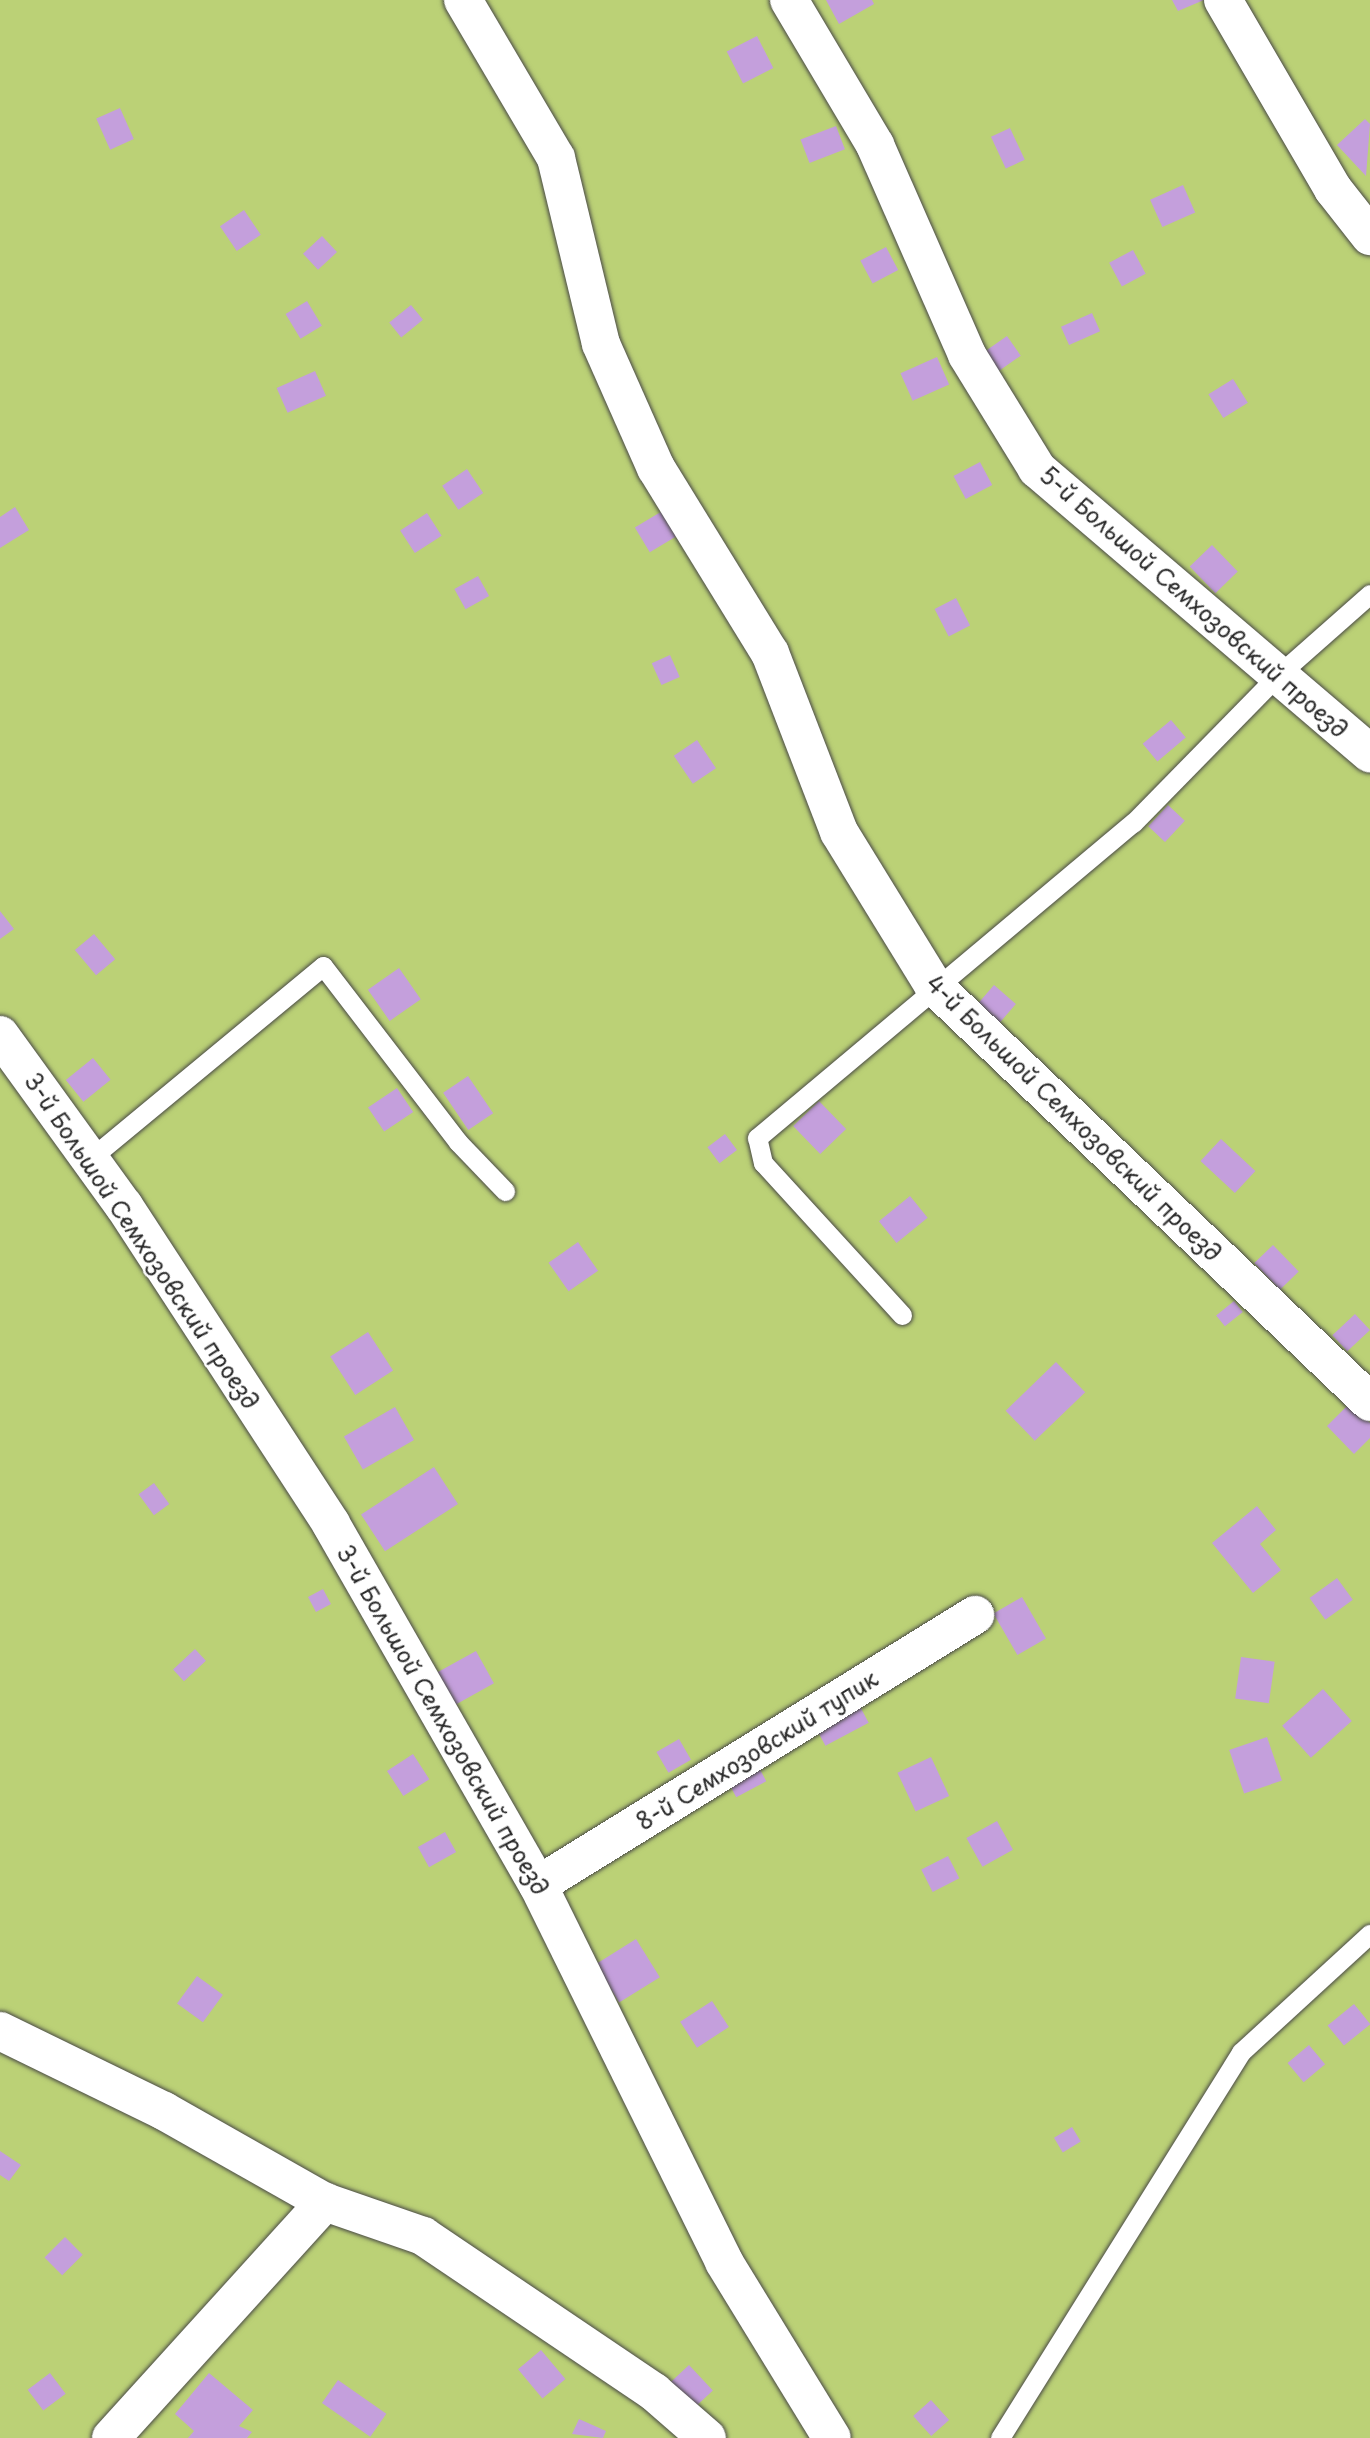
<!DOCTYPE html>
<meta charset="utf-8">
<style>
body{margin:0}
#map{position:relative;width:1370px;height:2438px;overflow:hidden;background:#f6f0e1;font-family:"Playpen Sans",sans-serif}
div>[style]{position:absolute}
.green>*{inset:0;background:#bbd176;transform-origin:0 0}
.building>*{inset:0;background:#c49fdc;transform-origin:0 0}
.roads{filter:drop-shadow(0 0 2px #494946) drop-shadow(0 0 2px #494946)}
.service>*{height:19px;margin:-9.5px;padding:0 9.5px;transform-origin:9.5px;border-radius:9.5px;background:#fff}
.minor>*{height:38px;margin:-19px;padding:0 19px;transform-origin:19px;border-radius:19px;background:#fff}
span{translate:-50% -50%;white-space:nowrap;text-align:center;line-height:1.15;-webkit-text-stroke:5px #fff;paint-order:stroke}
.street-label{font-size:23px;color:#2b2b2b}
</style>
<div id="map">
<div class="green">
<i style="left:0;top:0;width:1370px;height:2438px"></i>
</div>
<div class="building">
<i style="clip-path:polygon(826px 0,872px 0,874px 4px,839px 24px)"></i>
<i style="clip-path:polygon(1172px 0,1204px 0,1178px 11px)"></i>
<i style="left:757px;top:36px;width:36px;height:34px;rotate:63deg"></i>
<i style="left:120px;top:108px;width:34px;height:26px;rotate:66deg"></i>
<i style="clip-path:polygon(1365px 119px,1370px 124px,1366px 176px,1337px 145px)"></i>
<i style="left:836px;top:126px;width:25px;height:38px;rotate:69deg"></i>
<i style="left:1010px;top:128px;width:35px;height:21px;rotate:65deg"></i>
<i style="left:1183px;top:185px;width:30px;height:36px;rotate:66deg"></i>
<i style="left:244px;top:210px;width:30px;height:29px;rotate:56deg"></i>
<i style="left:322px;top:236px;width:22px;height:26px;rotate:47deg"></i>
<i style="left:886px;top:247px;width:26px;height:29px;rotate:62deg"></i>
<i style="left:1133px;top:250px;width:27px;height:27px;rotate:62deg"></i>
<i style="left:307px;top:301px;width:29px;height:25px;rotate:59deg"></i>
<i style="left:411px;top:305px;width:19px;height:28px;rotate:51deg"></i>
<i style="left:1092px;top:313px;width:20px;height:34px;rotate:66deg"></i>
<i style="left:1007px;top:336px;width:24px;height:32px;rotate:55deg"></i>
<i style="left:937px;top:357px;width:30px;height:40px;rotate:66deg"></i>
<i style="left:315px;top:371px;width:27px;height:42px;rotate:66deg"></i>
<i style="left:1233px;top:379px;width:28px;height:29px;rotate:58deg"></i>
<i style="left:980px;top:462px;width:26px;height:30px;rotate:62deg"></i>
<i style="left:467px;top:469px;width:29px;height:30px;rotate:56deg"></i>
<i style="clip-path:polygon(15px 507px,29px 530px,0 548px,0 517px)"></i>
<i style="left:664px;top:510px;width:29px;height:34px;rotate:59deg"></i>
<i style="left:427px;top:513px;width:27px;height:32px;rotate:57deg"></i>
<i style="left:1212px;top:545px;width:37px;height:31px;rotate:46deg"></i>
<i style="left:478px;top:576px;width:23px;height:27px;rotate:61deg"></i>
<i style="left:956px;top:598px;width:31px;height:24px;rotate:63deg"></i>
<i style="left:670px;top:655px;width:24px;height:20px;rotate:66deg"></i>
<i style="left:1171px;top:720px;width:23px;height:37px;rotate:50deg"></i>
<i style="left:697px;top:740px;width:34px;height:28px;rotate:56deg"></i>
<i style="left:1168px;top:805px;width:23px;height:29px;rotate:43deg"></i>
<i style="clip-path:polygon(0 911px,14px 929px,0 939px)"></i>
<i style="left:94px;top:934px;width:33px;height:25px;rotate:50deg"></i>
<i style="left:399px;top:968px;width:38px;height:38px;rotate:55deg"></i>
<i style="left:994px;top:985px;width:29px;height:28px;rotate:41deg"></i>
<i style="left:93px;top:1058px;width:28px;height:35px;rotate:51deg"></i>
<i style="left:468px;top:1076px;width:45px;height:30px;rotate:56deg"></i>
<i style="left:397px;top:1088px;width:29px;height:35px;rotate:56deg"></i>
<i style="left:819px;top:1101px;width:39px;height:36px;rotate:46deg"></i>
<i style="left:725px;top:1134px;width:20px;height:22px;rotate:53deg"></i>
<i style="left:1221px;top:1139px;width:47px;height:30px;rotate:43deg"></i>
<i style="left:910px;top:1196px;width:28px;height:40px;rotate:51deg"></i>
<i style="left:578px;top:1242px;width:35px;height:36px;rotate:55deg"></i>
<i style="left:1273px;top:1245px;width:37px;height:26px;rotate:46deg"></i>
<i style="left:1234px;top:1301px;width:14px;height:23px;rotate:51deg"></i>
<i style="left:1355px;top:1314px;width:22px;height:31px;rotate:47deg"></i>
<i style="left:368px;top:1332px;width:46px;height:45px;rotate:57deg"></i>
<i style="left:1056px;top:1362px;width:42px;height:70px;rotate:46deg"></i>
<i style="clip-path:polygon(1350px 1403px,1370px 1423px,1370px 1438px,1354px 1454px,1327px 1426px)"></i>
<i style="left:395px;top:1407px;width:38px;height:59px;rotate:60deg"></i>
<i style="left:434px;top:1467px;width:44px;height:87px;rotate:57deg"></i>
<i style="left:154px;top:1483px;width:26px;height:19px;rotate:54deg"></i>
<i style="clip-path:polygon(1257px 1506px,1276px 1530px,1260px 1544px,1281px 1570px,1253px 1593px,1212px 1543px)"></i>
<i style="left:1337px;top:1578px;width:27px;height:34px;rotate:54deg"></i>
<i style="left:323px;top:1589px;width:17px;height:17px;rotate:62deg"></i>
<i style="left:1022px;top:1597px;width:48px;height:33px;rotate:60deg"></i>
<i style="left:195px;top:1649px;width:16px;height:30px;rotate:47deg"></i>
<i style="left:476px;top:1651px;width:37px;height:44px;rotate:61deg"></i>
<i style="left:1241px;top:1657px;width:34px;height:42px;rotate:8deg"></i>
<i style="left:1323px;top:1689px;width:43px;height:55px;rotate:48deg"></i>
<i style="left:856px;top:1699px;width:27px;height:49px;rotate:62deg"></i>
<i style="left:1267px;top:1737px;width:46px;height:40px;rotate:71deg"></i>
<i style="left:679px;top:1739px;width:24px;height:26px;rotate:60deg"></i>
<i style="left:413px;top:1754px;width:30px;height:31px;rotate:57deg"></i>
<i style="left:931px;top:1757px;width:43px;height:37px;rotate:65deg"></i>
<i style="left:755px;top:1760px;width:24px;height:34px;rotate:62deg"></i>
<i style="left:997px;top:1821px;width:33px;height:35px;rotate:61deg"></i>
<i style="left:445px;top:1832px;width:23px;height:31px;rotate:61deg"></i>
<i style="left:948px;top:1856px;width:25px;height:30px;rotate:63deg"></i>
<i style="left:636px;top:1939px;width:45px;height:48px;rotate:58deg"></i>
<i style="left:197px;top:1976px;width:32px;height:34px;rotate:36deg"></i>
<i style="left:712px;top:2001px;width:31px;height:38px;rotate:57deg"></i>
<i style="left:1354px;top:2004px;width:26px;height:34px;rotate:51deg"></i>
<i style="left:1309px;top:2045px;width:25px;height:28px;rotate:50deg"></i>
<i style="left:1072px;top:2127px;width:17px;height:21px;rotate:59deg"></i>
<i style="clip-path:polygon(0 2151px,21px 2165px,9px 2181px,0 2175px)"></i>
<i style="left:65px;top:2237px;width:25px;height:29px;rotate:45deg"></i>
<i style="left:541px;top:2350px;width:38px;height:30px;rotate:50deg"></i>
<i style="left:689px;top:2365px;width:35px;height:33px;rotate:47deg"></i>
<i style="left:50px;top:2373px;width:26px;height:28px;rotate:53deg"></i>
<i style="clip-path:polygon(209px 2373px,253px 2410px,239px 2426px,252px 2432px,247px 2438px,188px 2438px,194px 2431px,175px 2414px)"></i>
<i style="left:338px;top:2380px;width:59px;height:28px;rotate:35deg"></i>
<i style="left:931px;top:2400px;width:27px;height:24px;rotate:48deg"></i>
<i style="clip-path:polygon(579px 2419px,606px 2431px,603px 2438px,572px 2434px)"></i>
</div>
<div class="roads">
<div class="service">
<i style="left:91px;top:1158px;width:301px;rotate:-39.6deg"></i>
<i style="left:323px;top:966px;width:222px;rotate:52.5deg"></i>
<i style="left:458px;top:1142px;width:68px;rotate:46.2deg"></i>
<i style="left:902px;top:1315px;width:206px;rotate:-132.4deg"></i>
<i style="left:763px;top:1163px;width:26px;rotate:-103deg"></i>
<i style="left:757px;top:1138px;width:491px;rotate:-40deg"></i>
<i style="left:1133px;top:823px;width:206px;rotate:-45.6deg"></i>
<i style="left:1277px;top:676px;width:124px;rotate:-41.4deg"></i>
<i style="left:1000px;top:2438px;width:455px;rotate:-58deg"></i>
<i style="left:1241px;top:2052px;width:175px;rotate:-42.5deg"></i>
</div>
<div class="minor">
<i style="left:463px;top:0;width:183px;rotate:59.5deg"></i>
<i style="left:556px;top:158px;width:191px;rotate:76.4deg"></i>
<i style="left:601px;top:344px;width:136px;rotate:66.1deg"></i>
<i style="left:656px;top:468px;width:217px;rotate:58.4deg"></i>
<i style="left:770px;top:653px;width:192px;rotate:68.9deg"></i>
<i style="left:839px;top:832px;width:180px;rotate:58.4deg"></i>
<i style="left:933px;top:985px;width:604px;rotate:43.66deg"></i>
<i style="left:789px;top:0;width:169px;rotate:59.3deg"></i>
<i style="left:875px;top:145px;width:229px;rotate:66.3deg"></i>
<i style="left:967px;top:355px;width:134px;rotate:58.4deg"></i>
<i style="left:1037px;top:469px;width:438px;rotate:40.5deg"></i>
<i style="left:1223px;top:0;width:219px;rotate:59.8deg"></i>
<i style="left:1333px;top:189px;width:60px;rotate:51.8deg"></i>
<i style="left:0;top:1035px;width:211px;rotate:54.1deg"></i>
<i style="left:124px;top:1206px;width:379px;rotate:56.9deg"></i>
<i style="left:331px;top:1524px;width:416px;rotate:60.2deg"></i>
<i style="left:538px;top:1885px;width:420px;rotate:63.7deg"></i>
<i style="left:724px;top:2262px;width:206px;rotate:58.5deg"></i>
<i style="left:538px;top:1885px;width:514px;rotate:-31.71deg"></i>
<i style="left:0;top:2031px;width:182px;rotate:26deg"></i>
<i style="left:164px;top:2111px;width:185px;rotate:29.5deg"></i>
<i style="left:325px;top:2202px;width:104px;rotate:19.1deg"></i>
<i style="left:423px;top:2236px;width:279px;rotate:34deg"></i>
<i style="left:654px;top:2392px;width:70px;rotate:41deg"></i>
<i style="left:111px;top:2438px;width:319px;rotate:-47.8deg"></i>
</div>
</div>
<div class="street-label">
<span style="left:1194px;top:602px;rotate:41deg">5-й Большой Семхозовский проезд</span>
<span style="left:1074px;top:1118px;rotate:44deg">4-й Большой Семхозовский проезд</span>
<span style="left:142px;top:1241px;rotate:56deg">3-й Большой Семхозовский проезд</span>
<span style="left:443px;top:1720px;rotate:60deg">3-й Большой Семхозовский проезд</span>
<span style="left:757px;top:1750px;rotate:-32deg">8-й Семхозовский тупик</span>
</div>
</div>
